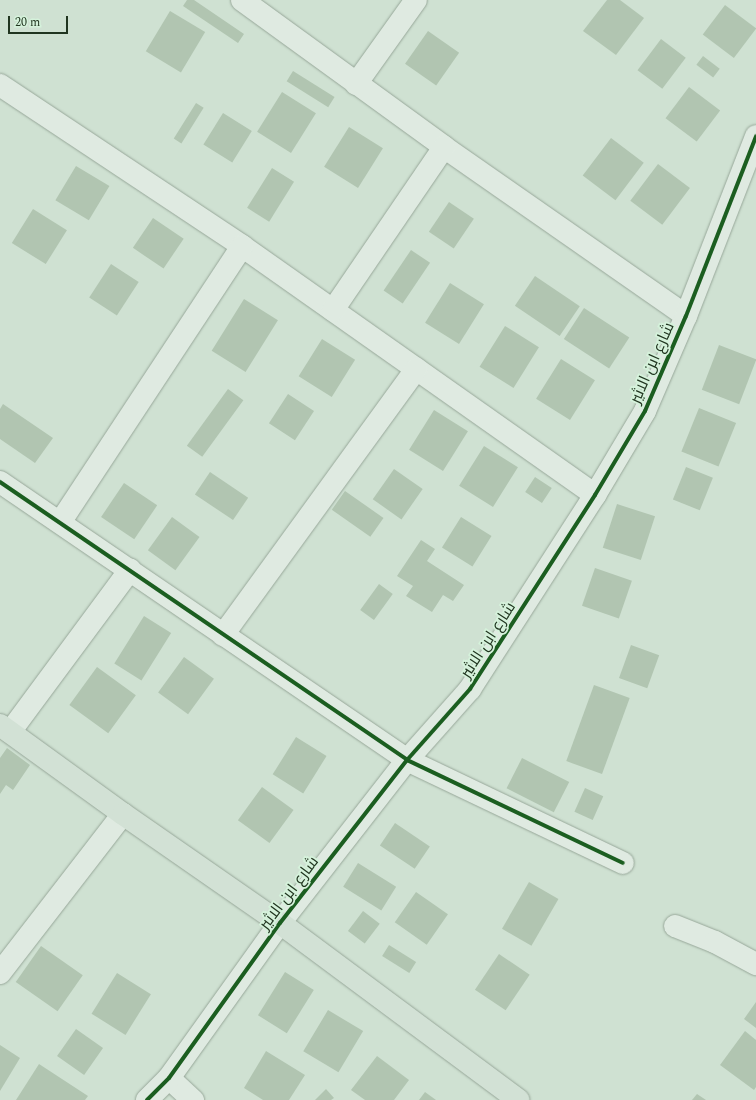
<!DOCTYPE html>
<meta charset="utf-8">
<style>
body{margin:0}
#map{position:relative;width:756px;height:1100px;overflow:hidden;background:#cfe1d2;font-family:Spectral,Cairo,serif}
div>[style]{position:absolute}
.building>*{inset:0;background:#b1c5b1;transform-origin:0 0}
.roads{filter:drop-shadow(0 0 1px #97a799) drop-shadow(0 0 1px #97a799)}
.minor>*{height:22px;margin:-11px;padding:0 11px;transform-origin:11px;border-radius:11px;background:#dfeae1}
.major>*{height:22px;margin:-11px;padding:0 11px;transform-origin:11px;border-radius:11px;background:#d2e1d5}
.cycleway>*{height:4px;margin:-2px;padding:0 2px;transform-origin:2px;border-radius:2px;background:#1b5e20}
span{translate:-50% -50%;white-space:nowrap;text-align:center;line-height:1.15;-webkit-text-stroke:3.5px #d5f2db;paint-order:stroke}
.street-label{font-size:16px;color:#213520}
.scale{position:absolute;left:8px;top:16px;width:60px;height:18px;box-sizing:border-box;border:2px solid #213520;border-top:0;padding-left:5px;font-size:12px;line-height:14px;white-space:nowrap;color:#213520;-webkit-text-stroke:3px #d5f2db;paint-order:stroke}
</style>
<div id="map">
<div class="building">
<i style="clip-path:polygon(187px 0,194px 0,244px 34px,238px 43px,183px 6px)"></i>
<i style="clip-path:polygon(607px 0,620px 0,644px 18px,616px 55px,583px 31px)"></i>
<i style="left:725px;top:5px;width:39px;height:37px;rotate:37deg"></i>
<i style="left:170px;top:11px;width:41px;height:47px;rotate:31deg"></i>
<i style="left:428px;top:31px;width:38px;height:40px;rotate:35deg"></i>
<i style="left:661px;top:39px;width:31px;height:39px;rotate:37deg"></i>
<i style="left:703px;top:56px;width:21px;height:11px;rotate:37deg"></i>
<i style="left:293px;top:71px;width:49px;height:12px;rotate:32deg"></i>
<i style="left:689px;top:87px;width:39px;height:39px;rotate:37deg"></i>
<i style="left:282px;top:92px;width:40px;height:47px;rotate:32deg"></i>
<i style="left:196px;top:103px;width:9px;height:42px;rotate:32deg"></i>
<i style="left:223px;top:113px;width:34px;height:37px;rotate:32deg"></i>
<i style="left:349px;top:127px;width:40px;height:47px;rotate:32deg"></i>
<i style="left:611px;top:138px;width:41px;height:47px;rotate:37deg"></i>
<i style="left:658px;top:164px;width:40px;height:46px;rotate:37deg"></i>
<i style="left:76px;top:166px;width:39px;height:40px;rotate:31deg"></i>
<i style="left:272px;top:168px;width:26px;height:47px;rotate:32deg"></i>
<i style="left:449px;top:202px;width:30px;height:36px;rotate:34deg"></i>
<i style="left:33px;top:209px;width:40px;height:40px;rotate:32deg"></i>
<i style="left:153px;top:218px;width:37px;height:36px;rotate:34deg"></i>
<i style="left:411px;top:250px;width:23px;height:49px;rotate:34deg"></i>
<i style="left:111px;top:264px;width:33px;height:40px;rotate:33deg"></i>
<i style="left:535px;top:276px;width:54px;height:36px;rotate:34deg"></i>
<i style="left:450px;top:283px;width:40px;height:47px;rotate:32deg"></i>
<i style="left:244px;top:299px;width:40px;height:61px;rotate:32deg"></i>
<i style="left:584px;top:308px;width:54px;height:37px;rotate:33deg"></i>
<i style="left:505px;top:326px;width:40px;height:48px;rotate:32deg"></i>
<i style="left:322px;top:339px;width:39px;height:44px;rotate:32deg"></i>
<i style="left:719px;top:345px;width:40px;height:48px;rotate:21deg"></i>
<i style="left:561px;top:359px;width:40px;height:47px;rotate:32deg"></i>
<i style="left:228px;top:389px;width:19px;height:70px;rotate:36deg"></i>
<i style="left:288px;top:394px;width:31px;height:35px;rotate:33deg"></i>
<i style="clip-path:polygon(3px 404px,53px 438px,35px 463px,0 439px,0 409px)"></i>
<i style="left:699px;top:408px;width:40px;height:47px;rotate:22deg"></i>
<i style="left:434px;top:410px;width:40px;height:47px;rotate:32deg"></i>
<i style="left:484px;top:446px;width:40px;height:47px;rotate:32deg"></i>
<i style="left:686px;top:467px;width:29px;height:35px;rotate:22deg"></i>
<i style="left:394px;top:469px;width:35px;height:37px;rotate:35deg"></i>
<i style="left:210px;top:472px;width:46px;height:27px;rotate:34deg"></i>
<i style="left:535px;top:477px;width:20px;height:18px;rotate:33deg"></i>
<i style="left:124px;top:483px;width:40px;height:41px;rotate:34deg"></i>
<i style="left:345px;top:491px;width:47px;height:23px;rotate:35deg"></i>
<i style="left:617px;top:504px;width:40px;height:46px;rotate:18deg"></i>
<i style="left:172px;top:517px;width:34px;height:41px;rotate:36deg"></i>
<i style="left:461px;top:517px;width:36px;height:36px;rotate:32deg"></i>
<i style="clip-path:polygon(421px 540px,435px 549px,427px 561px,464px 585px,453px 601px,443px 595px,432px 612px,406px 596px,413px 586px,397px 576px)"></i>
<i style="left:595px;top:568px;width:39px;height:40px;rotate:19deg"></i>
<i style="left:379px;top:584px;width:17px;height:32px;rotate:36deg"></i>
<i style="left:144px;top:616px;width:32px;height:56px;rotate:32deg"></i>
<i style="left:631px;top:645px;width:30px;height:35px;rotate:20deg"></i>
<i style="left:184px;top:657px;width:37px;height:44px;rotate:36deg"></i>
<i style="left:97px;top:667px;width:48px;height:47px;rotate:36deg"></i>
<i style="left:594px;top:685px;width:38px;height:81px;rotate:20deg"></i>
<i style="left:296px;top:737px;width:36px;height:44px;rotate:32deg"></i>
<i style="clip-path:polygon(7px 748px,30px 765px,13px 790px,6px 785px,0 794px,0 758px)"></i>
<i style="left:522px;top:758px;width:53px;height:34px;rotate:27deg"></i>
<i style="left:262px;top:787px;width:39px;height:41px;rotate:36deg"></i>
<i style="left:585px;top:788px;width:20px;height:26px;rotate:24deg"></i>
<i style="left:395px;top:823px;width:42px;height:27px;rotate:34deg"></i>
<i style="left:358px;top:863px;width:45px;height:28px;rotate:32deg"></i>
<i style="left:529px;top:882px;width:34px;height:54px;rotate:30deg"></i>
<i style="left:416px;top:892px;width:39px;height:37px;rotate:35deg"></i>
<i style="left:363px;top:911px;width:21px;height:25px;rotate:37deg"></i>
<i style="left:389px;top:945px;width:32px;height:13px;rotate:32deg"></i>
<i style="left:41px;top:946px;width:51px;height:44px;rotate:35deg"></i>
<i style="left:499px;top:954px;width:37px;height:43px;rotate:34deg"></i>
<i style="left:285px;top:972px;width:34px;height:51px;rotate:32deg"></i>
<i style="left:117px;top:973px;width:40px;height:48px;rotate:32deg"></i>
<i style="clip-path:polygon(756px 1002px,756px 1028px,744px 1019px)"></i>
<i style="left:328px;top:1010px;width:41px;height:48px;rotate:31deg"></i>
<i style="left:76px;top:1029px;width:33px;height:33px;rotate:35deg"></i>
<i style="clip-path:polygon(745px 1031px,756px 1040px,756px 1087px,754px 1090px,720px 1065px)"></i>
<i style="clip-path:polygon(0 1045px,20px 1058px,0 1091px)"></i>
<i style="clip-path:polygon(266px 1051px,305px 1075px,289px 1100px,263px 1100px,244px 1088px)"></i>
<i style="clip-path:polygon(377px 1056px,409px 1080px,394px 1100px,365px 1100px,351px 1090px)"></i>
<i style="clip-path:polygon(39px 1064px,88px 1096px,85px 1100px,16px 1100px)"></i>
<i style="clip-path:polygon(326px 1089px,334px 1098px,331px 1100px,315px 1100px)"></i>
<i style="clip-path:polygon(425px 1092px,436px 1100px,419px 1100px)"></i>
<i style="clip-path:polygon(697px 1094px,706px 1100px,692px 1100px)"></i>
</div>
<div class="roads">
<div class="minor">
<i style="left:242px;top:0;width:250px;rotate:36deg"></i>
<i style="left:444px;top:147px;width:295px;rotate:34.9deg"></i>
<i style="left:356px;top:84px;width:103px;rotate:-54.5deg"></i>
<i style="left:0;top:85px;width:291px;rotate:33.6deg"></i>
<i style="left:242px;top:246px;width:432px;rotate:35.2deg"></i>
<i style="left:333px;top:310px;width:197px;rotate:-55.7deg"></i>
<i style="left:0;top:482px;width:493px;rotate:34.3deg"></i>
<i style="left:407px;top:760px;width:239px;rotate:25.5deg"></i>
<i style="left:61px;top:521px;width:329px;rotate:-56.6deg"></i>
<i style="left:223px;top:635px;width:329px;rotate:-54deg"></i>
<i style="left:10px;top:732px;width:202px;rotate:-53.5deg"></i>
<i style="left:675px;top:926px;width:43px;rotate:21.8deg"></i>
<i style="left:715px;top:942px;width:47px;rotate:28.2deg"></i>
<i style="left:0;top:973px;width:201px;rotate:-52.3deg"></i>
<i style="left:169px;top:1078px;width:33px;rotate:43deg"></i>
<i style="left:147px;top:1100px;width:31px;rotate:-45deg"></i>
<i style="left:169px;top:1078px;width:191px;rotate:-54.4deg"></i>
<i style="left:280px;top:923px;width:207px;rotate:-52.1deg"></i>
<i style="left:407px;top:760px;width:95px;rotate:-48.4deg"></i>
<i style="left:470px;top:689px;width:231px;rotate:-57.2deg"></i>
<i style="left:595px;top:495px;width:98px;rotate:-59.2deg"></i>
<i style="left:645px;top:411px;width:103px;rotate:-66.7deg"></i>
<i style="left:686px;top:316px;width:193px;rotate:-68.7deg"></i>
</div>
<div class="major">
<i style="left:0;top:725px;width:152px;rotate:35.9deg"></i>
<i style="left:123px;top:814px;width:191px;rotate:34.8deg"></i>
<i style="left:280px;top:923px;width:297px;rotate:36.6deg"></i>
</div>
</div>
<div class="cycleway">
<i style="left:0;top:482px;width:493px;rotate:34.3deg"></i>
<i style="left:407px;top:760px;width:239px;rotate:25.5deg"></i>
<i style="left:147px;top:1100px;width:31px;rotate:-45deg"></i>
<i style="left:169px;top:1078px;width:191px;rotate:-54.4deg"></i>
<i style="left:280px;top:923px;width:207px;rotate:-52.1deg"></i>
<i style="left:407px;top:760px;width:95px;rotate:-48.4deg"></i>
<i style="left:470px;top:689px;width:231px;rotate:-57.2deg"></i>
<i style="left:595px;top:495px;width:98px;rotate:-59.2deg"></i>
<i style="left:645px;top:411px;width:103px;rotate:-66.7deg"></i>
<i style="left:686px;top:316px;width:193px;rotate:-68.7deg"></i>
</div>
<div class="street-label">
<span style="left:652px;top:363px;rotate:-66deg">شارع ابن الاثير</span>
<span style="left:488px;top:640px;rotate:-57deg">شارع ابن الاثير</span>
<span style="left:289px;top:893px;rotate:-53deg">شارع ابن الاثير</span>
</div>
<div class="scale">20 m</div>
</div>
